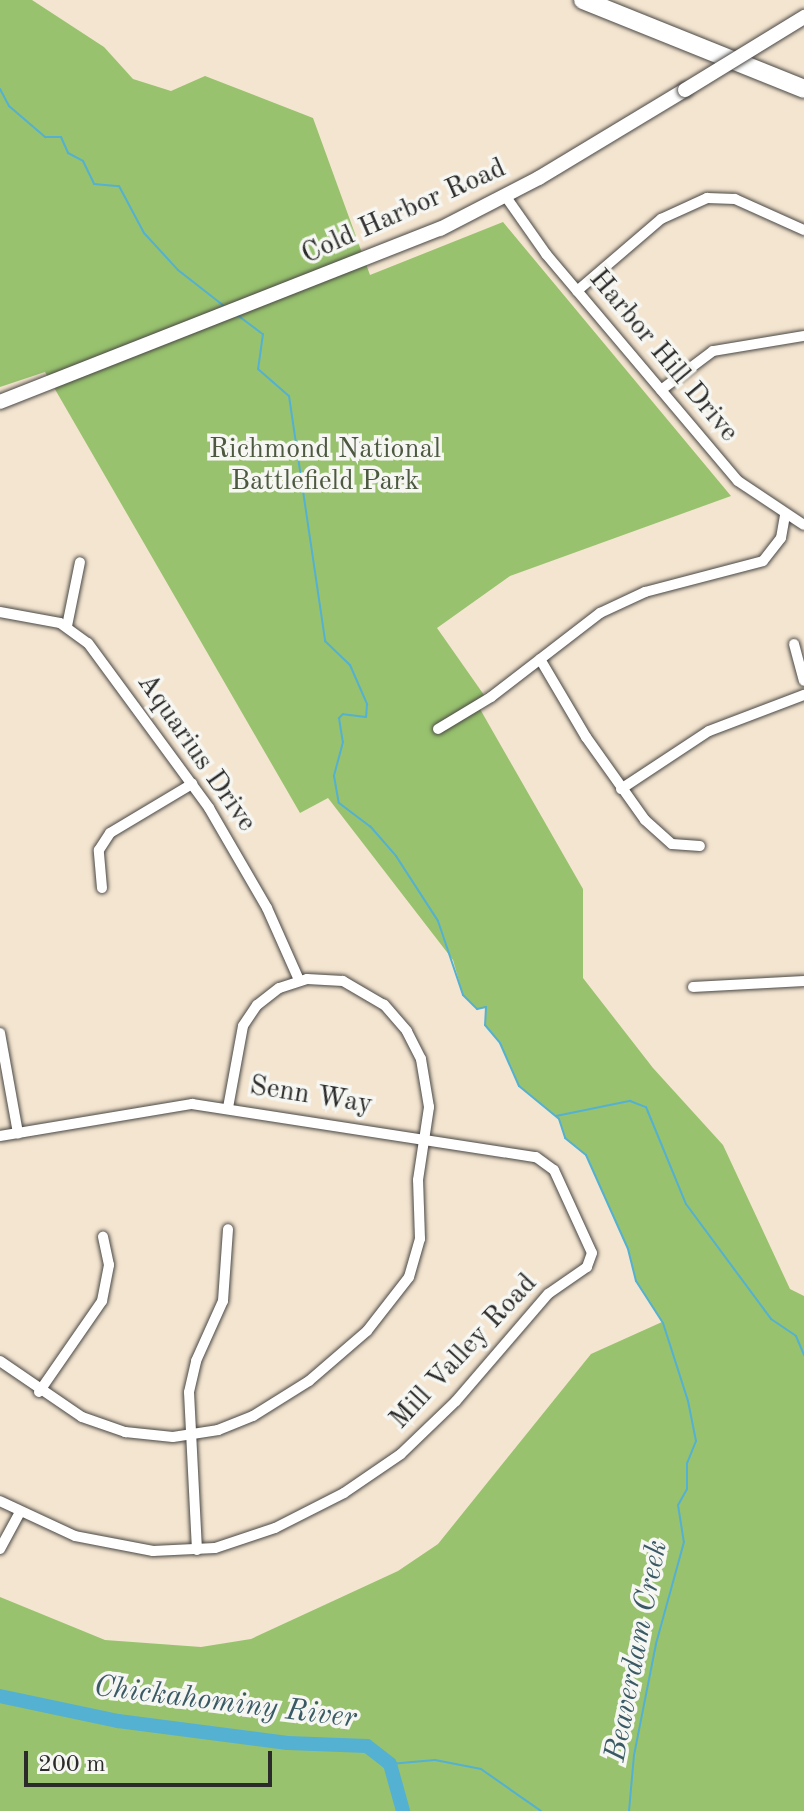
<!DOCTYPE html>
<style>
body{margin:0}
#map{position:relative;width:804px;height:1811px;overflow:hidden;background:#f4e5d0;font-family:"Old Standard TT",serif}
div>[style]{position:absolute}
.green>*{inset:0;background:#98c26e}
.stream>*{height:2px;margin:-1px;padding:0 1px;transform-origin:1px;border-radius:1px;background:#54b1d2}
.river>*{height:14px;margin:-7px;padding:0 7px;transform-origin:7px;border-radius:7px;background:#54b1d2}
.roads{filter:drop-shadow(0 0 2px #494744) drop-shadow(0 0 2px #494744)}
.minor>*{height:10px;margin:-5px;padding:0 5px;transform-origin:5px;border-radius:5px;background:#fff}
.secondary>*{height:14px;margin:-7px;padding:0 7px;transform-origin:7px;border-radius:7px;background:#fff}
.motorway>*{height:18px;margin:-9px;padding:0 9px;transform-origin:9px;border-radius:9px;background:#fff}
.bridges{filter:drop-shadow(0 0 2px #494744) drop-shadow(0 0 2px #494744)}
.secondary-bridge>*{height:14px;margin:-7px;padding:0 7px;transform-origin:7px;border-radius:7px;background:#fff}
span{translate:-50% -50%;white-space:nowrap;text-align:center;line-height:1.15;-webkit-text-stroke:7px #f6f6f2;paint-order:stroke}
.street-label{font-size:28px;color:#2b2b2b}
.park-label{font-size:28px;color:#4c583f}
.water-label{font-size:30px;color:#395a65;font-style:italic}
.scale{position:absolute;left:24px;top:1751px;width:248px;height:36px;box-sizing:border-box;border:4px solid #2b2b2b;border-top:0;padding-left:10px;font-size:24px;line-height:28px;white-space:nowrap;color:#2b2b2b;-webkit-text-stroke:6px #f6f6f2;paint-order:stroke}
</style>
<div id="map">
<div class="green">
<i style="clip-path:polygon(0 0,32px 0,104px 47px,133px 79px,171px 91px,205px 76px,313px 118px,370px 275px,503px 222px,731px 496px,510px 576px,437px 628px,484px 695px,480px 709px,583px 889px,583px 978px,653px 1068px,723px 1145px,790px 1289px,804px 1296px,804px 1811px,0 1811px,0 1597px,105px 1640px,201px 1647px,251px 1639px,398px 1571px,438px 1544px,591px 1354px,662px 1322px,636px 1281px,628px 1249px,586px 1155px,565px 1138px,559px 1119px,519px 1086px,500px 1043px,485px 1025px,485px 1007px,477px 1009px,463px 995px,453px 960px,328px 798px,300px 813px,45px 372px,0 387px)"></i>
</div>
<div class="stream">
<i style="left:0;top:89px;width:19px;rotate:62deg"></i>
<i style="left:9px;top:106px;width:48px;rotate:40.7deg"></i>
<i style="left:45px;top:137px;width:16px"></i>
<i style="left:61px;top:137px;width:17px;rotate:66deg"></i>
<i style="left:68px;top:153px;width:17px;rotate:28deg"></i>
<i style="left:83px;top:161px;width:25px;rotate:64deg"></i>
<i style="left:94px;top:184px;width:25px;rotate:5deg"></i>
<i style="left:119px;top:186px;width:53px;rotate:62deg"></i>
<i style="left:144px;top:233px;width:50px;rotate:47.4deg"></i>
<i style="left:178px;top:270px;width:58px;rotate:38deg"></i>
<i style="left:236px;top:314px;width:34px;rotate:37deg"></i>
<i style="left:263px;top:334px;width:35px;rotate:98deg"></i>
<i style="left:258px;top:369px;width:41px;rotate:41.1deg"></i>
<i style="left:289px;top:396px;width:248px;rotate:81.6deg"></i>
<i style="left:325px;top:641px;width:35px;rotate:44deg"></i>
<i style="left:350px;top:665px;width:43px;rotate:66.4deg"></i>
<i style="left:367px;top:704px;width:13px;rotate:94deg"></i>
<i style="left:366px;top:717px;width:23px;rotate:-173deg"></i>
<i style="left:343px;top:714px;width:6px;rotate:135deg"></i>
<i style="left:339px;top:718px;width:24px;rotate:81deg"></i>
<i style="left:343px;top:742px;width:35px;rotate:105deg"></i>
<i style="left:334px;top:776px;width:27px;rotate:80deg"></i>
<i style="left:339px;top:803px;width:39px;rotate:37deg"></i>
<i style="left:370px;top:826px;width:40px;rotate:49deg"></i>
<i style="left:396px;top:856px;width:77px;rotate:57.1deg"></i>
<i style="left:438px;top:921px;width:78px;rotate:71.3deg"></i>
<i style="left:463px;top:995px;width:20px;rotate:45deg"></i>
<i style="left:477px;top:1009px;width:9px;rotate:-13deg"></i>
<i style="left:486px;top:1007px;width:18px;rotate:93deg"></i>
<i style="left:485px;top:1025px;width:23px;rotate:50deg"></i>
<i style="left:500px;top:1043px;width:47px;rotate:66.2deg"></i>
<i style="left:519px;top:1086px;width:52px;rotate:39.5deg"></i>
<i style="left:559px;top:1119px;width:20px;rotate:72deg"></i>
<i style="left:565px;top:1138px;width:27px;rotate:39deg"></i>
<i style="left:586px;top:1155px;width:103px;rotate:65.9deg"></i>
<i style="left:628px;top:1249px;width:33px;rotate:76deg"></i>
<i style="left:636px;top:1281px;width:50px;rotate:57.3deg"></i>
<i style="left:663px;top:1323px;width:82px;rotate:72.2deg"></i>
<i style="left:688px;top:1401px;width:41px;rotate:78.7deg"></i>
<i style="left:696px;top:1441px;width:24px;rotate:112deg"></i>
<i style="left:687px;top:1463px;width:26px;rotate:90deg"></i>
<i style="left:687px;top:1489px;width:18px;rotate:119deg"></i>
<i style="left:678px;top:1505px;width:37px;rotate:81deg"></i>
<i style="left:684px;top:1542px;width:106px;rotate:105.4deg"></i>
<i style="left:656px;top:1644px;width:113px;rotate:101.2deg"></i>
<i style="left:634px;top:1755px;width:56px;rotate:95.1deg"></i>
<i style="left:556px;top:1116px;width:76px;rotate:-11.5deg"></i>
<i style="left:630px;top:1101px;width:17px;rotate:21deg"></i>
<i style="left:646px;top:1107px;width:105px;rotate:67.6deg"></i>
<i style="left:686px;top:1204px;width:143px;rotate:53.5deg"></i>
<i style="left:771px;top:1319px;width:30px;rotate:34deg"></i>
<i style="left:796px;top:1336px;width:21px;rotate:67deg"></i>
<i style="left:390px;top:1764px;width:45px;rotate:-5.1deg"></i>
<i style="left:435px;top:1760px;width:47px;rotate:11.1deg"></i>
<i style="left:481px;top:1769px;width:73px;rotate:35deg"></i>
</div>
<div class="river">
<i style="left:0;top:1696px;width:121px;rotate:12deg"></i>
<i style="left:118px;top:1721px;width:171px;rotate:7.4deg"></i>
<i style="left:288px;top:1743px;width:79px;rotate:2.2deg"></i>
<i style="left:367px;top:1746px;width:29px;rotate:38deg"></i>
<i style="left:390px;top:1764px;width:49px;rotate:74.5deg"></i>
</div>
<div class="roads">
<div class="minor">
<i style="left:506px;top:197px;width:70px;rotate:54.9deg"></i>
<i style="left:546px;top:254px;width:297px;rotate:49.8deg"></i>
<i style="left:738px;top:481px;width:79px;rotate:33.7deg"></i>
<i style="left:577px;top:291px;width:111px;rotate:-40.6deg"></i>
<i style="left:661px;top:219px;width:51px;rotate:-24.5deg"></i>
<i style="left:707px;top:198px;width:28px;rotate:2deg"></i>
<i style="left:735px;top:199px;width:76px;rotate:24.2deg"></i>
<i style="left:661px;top:390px;width:65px;rotate:-36.9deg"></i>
<i style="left:713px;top:351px;width:92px;rotate:-9.4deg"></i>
<i style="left:0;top:612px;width:61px;rotate:10.4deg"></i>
<i style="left:60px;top:623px;width:34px;rotate:36deg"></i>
<i style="left:88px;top:643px;width:205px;rotate:53.7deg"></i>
<i style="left:209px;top:808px;width:116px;rotate:59.9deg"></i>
<i style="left:267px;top:908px;width:79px;rotate:66deg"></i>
<i style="left:67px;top:626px;width:65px;rotate:-78.5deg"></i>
<i style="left:794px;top:644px;width:38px;rotate:75deg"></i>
<i style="left:540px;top:659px;width:91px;rotate:59.5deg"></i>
<i style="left:586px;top:737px;width:102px;rotate:54.6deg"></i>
<i style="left:645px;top:820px;width:36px;rotate:42deg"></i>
<i style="left:672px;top:844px;width:28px;rotate:4deg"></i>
<i style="left:438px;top:729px;width:62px;rotate:-31.1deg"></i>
<i style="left:491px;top:697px;width:138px;rotate:-37.6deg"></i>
<i style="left:600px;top:613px;width:50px;rotate:-25deg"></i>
<i style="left:645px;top:592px;width:122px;rotate:-14.7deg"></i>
<i style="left:763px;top:561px;width:29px;rotate:-52deg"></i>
<i style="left:781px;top:538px;width:22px;rotate:-80deg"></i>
<i style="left:621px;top:789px;width:105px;rotate:-33.4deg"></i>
<i style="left:709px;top:731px;width:102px;rotate:-20.8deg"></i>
<i style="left:102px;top:888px;width:38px;rotate:-95deg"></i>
<i style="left:99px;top:850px;width:20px;rotate:-57deg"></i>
<i style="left:110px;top:833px;width:96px;rotate:-30.9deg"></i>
<i style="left:693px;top:987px;width:111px;rotate:-3.1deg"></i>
<i style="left:0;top:1033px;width:102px;rotate:79.8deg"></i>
<i style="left:0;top:1136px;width:195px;rotate:-9.5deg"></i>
<i style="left:192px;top:1104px;width:348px;rotate:8.8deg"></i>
<i style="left:536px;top:1157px;width:22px;rotate:36deg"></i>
<i style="left:554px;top:1170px;width:91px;rotate:65.4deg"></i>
<i style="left:592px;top:1253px;width:15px;rotate:110deg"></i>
<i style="left:587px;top:1267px;width:47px;rotate:145.3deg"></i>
<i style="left:548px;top:1294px;width:141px;rotate:130.7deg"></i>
<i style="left:456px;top:1401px;width:76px;rotate:136.1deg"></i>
<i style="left:401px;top:1454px;width:69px;rotate:145.6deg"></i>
<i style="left:344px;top:1493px;width:77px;rotate:153.1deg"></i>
<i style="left:275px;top:1528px;width:63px;rotate:161.6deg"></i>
<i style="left:215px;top:1548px;width:62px;rotate:177.2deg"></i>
<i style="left:153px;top:1551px;width:79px;rotate:-169.1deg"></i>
<i style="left:75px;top:1536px;width:83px;rotate:-155deg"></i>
<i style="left:0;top:1361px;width:99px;rotate:34.3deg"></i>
<i style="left:82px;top:1417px;width:46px;rotate:19.2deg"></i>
<i style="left:125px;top:1432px;width:48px;rotate:5.9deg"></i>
<i style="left:173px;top:1437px;width:46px;rotate:-8.8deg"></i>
<i style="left:218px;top:1430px;width:38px;rotate:-22deg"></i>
<i style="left:253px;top:1416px;width:66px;rotate:-32deg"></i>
<i style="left:309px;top:1381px;width:77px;rotate:-40.8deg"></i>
<i style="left:367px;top:1331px;width:68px;rotate:-52.1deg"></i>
<i style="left:409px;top:1277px;width:40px;rotate:-74deg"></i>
<i style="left:420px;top:1239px;width:59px;rotate:-91.9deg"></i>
<i style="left:418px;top:1180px;width:74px;rotate:-81.4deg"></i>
<i style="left:429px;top:1107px;width:49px;rotate:-99.5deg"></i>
<i style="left:421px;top:1059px;width:31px;rotate:-117deg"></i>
<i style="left:407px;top:1031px;width:35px;rotate:-131deg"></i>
<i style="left:384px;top:1005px;width:48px;rotate:-149.7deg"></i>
<i style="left:343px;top:981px;width:36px;rotate:-177deg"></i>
<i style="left:307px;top:979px;width:29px;rotate:162deg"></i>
<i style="left:279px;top:988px;width:28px;rotate:142deg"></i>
<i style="left:257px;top:1005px;width:25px;rotate:124deg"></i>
<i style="left:243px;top:1026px;width:83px;rotate:100.4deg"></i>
<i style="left:39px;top:1392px;width:111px;rotate:-55.3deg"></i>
<i style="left:102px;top:1301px;width:37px;rotate:-79deg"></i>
<i style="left:109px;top:1265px;width:29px;rotate:-102deg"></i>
<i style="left:0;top:1549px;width:42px;rotate:-61.6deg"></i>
<i style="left:197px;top:1550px;width:158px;rotate:-92.9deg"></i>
<i style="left:189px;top:1392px;width:32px;rotate:-77deg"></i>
<i style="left:196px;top:1361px;width:66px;rotate:-65.8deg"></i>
<i style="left:223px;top:1301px;width:72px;rotate:-86deg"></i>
</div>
<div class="secondary">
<i style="left:0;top:402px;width:473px;rotate:-21.5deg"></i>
<i style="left:440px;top:229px;width:111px;rotate:-27.3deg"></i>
<i style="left:539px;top:178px;width:170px;rotate:-31.1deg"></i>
</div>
<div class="motorway">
<i style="left:583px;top:0;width:238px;rotate:21.9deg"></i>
</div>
</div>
<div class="bridges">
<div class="secondary-bridge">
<i style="left:685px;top:90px;width:140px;rotate:-31.5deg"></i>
</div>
</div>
<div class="street-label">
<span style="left:404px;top:212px;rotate:-24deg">Cold Harbor Road</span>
<span style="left:663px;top:356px;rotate:50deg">Harbor Hill Drive</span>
<span style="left:196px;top:753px;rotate:55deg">Aquarius Drive</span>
<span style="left:311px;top:1096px;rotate:9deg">Senn Way</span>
<span style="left:464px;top:1352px;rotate:-47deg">Mill Valley Road</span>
</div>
<div class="park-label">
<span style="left:325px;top:466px">Richmond National<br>Battlefield Park</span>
</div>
<div class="water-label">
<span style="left:637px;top:1651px;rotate:-79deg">Beaverdam Creek</span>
<span style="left:225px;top:1703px;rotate:7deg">Chickahominy River</span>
</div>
<div class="scale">200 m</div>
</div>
